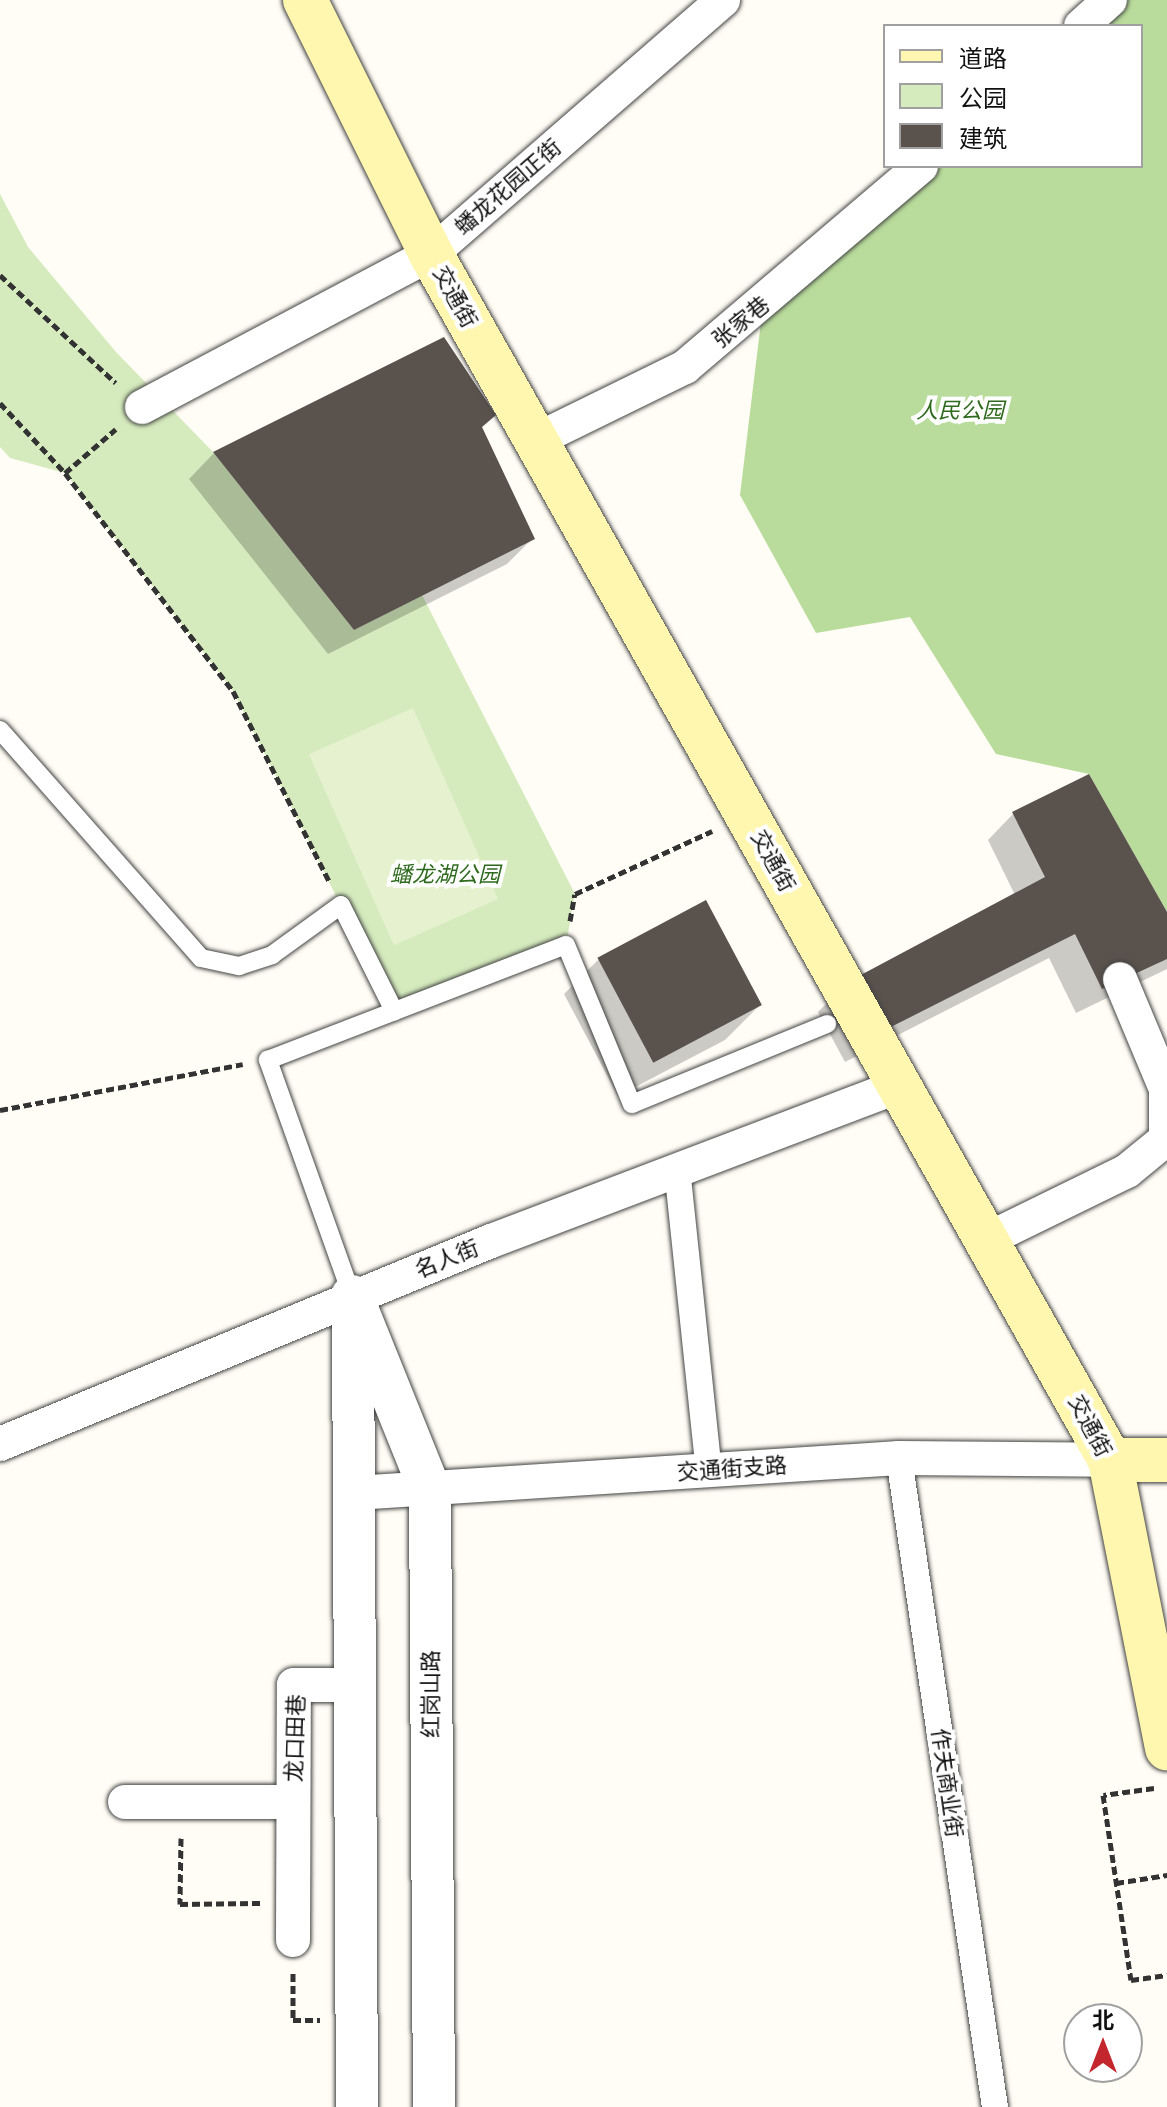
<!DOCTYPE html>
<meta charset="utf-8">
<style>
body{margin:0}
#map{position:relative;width:1167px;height:2107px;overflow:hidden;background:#fffdf5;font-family:"Times New Roman","Noto Sans SC",serif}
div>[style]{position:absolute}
.green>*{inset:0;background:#d5ebbd}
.forest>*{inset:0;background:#b9dc9c}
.pitch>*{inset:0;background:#e6f2cf;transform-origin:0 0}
.shadow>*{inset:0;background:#0003}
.building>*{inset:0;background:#5a524d;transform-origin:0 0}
.path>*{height:5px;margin-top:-2.5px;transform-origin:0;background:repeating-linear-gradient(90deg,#333 0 8px,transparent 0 12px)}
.roads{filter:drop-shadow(0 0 2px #444) drop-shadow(0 0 2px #444)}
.service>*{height:18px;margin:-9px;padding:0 9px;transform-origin:9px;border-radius:9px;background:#fff}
.pedestrian>*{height:26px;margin:-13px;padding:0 13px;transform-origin:13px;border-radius:13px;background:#fff}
.minor>*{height:34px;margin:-17px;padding:0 17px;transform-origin:17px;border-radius:17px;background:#fff}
.tertiary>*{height:42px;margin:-21px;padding:0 21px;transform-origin:21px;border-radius:21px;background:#fff}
.secondary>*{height:44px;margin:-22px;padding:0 22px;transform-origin:22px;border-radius:22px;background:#fff6b0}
span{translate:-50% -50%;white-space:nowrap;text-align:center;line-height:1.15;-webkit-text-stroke:8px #fff;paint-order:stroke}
.street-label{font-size:22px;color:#111}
.park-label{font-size:22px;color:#2f6b1f;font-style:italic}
.legend{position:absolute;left:883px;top:24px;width:260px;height:144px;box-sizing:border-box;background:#fff;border:2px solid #a0a0a0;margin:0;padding:10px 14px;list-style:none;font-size:24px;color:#111}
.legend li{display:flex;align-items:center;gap:16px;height:40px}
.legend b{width:40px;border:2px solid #a0a0a0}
.north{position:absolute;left:1063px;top:2003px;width:80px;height:80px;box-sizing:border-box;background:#fff;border:2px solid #a0a0a0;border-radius:50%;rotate:0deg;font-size:22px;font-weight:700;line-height:32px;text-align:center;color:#111}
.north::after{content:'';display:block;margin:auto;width:28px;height:36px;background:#c4262e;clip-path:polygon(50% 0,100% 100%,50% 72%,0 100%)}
</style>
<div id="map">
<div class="green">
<i style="clip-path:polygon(0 194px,28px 247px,116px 352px,213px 452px,354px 630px,422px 595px,575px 894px,566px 945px,394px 1011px,233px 691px,65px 473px,10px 458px,0 447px)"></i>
</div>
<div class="forest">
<i style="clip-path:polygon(1109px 0,1167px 0,1167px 912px,1089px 774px,996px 754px,910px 617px,816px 633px,740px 495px,763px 305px,921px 166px,1141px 166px,1141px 26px,1079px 26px)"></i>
</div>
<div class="pitch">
<i style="left:413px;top:708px;width:209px;height:114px;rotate:66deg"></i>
</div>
<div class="shadow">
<i style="clip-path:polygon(480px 428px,533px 538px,507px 564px,328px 654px,189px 479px,214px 453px)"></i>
<i style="clip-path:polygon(1013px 814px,1167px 916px,1167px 969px,1076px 1013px,1049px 958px,845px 1062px,818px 1012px,843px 987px,1015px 895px,988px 840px)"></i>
<i style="clip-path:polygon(598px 960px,760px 1005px,725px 1040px,618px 1096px,564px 994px)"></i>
</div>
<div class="building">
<i style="clip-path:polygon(444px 337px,496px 415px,482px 427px,535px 539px,354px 630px,213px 452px)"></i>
<i style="clip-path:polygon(1089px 774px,1167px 912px,1167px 959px,1102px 989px,1075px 934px,871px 1037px,842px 985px,1045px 877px,1012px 812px)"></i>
<i style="left:706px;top:900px;width:119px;height:123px;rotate:62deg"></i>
</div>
<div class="path">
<i style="left:0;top:275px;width:158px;rotate:43deg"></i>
<i style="left:0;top:403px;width:96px;rotate:47.1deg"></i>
<i style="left:65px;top:473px;width:275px;rotate:52.4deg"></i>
<i style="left:233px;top:691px;width:215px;rotate:63.2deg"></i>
<i style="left:65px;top:473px;width:67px;rotate:-40.8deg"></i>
<i style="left:570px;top:921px;width:27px;rotate:-80deg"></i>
<i style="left:575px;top:894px;width:151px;rotate:-24.7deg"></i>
<i style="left:0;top:1110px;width:247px;rotate:-10.7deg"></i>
<i style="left:1154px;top:1788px;width:51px;rotate:172.2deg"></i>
<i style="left:1103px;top:1795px;width:187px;rotate:81.4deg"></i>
<i style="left:1131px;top:1980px;width:36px;rotate:-8deg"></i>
<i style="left:181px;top:1838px;width:66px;rotate:90.9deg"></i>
<i style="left:180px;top:1904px;width:80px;rotate:-0.7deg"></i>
<i style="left:1116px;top:1883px;width:52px;rotate:-8.9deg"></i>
<i style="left:293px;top:1973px;width:47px;rotate:90deg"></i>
<i style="left:293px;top:2020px;width:27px"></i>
</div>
<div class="roads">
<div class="service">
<i style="left:0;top:730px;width:304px;rotate:48.6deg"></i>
<i style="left:201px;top:958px;width:39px;rotate:12deg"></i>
<i style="left:239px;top:966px;width:35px;rotate:-18deg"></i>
<i style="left:272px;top:955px;width:85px;rotate:-35.9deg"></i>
<i style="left:341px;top:905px;width:119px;rotate:63.4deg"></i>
<i style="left:352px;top:1296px;width:251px;rotate:-109.6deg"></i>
<i style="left:268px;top:1060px;width:319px;rotate:-21.1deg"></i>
<i style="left:566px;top:945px;width:172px;rotate:67.5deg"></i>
<i style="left:632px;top:1104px;width:211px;rotate:-22.3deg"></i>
</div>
<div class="pedestrian">
<i style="left:677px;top:1168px;width:305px;rotate:84deg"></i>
<i style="left:899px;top:1458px;width:656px;rotate:81.59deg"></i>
</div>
<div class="minor">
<i style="left:1081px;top:26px;width:39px;rotate:-42deg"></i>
<i style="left:142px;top:407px;width:327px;rotate:-27.9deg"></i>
<i style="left:431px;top:254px;width:387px;rotate:-41deg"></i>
<i style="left:536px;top:440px;width:166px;rotate:-26.1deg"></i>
<i style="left:685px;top:367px;width:310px;rotate:-40.4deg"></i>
<i style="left:986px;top:1240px;width:157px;rotate:-26.1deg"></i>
<i style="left:1127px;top:1171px;width:50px;rotate:-39.4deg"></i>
<i style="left:1166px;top:1139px;width:50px;rotate:-90deg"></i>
<i style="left:1166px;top:1089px;width:119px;rotate:-112.7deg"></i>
<i style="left:0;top:1444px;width:531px;rotate:-22.46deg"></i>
<i style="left:491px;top:1241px;width:436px;rotate:-20.8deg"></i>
<i style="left:355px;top:1493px;width:545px;rotate:-3.68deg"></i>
<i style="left:899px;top:1458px;width:211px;rotate:0.5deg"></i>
<i style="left:125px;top:1802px;width:168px"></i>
<i style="left:293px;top:1940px;width:255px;rotate:-89.8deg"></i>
<i style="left:294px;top:1685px;width:62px"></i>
</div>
<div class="tertiary">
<i style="left:352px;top:1296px;width:209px;rotate:68.1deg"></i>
<i style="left:430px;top:1490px;width:617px;rotate:89.63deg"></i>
<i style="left:353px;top:1320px;width:787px;rotate:89.71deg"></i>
</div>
<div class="secondary">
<i style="left:305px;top:0;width:284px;rotate:63.6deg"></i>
<i style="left:431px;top:254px;width:1384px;rotate:60.62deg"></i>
<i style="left:1110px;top:1460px;width:294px;rotate:78.8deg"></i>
<i style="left:1110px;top:1460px;width:57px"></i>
</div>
</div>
<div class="street-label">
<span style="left:508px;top:187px;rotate:-41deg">蟠龙花园正街</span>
<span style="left:455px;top:297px;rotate:61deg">交通街</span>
<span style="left:741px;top:322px;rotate:-39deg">张家巷</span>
<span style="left:773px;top:861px;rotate:61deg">交通街</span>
<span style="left:447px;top:1259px;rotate:-22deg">名人街</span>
<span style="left:1090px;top:1426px;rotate:62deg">交通街</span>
<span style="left:732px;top:1469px;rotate:-4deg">交通街支路</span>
<span style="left:431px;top:1694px;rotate:-90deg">红岗山路</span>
<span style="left:295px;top:1738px;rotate:-88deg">龙口田巷</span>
<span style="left:947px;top:1783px;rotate:82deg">作夫商业街</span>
</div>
<div class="park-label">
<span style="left:960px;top:411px">人民公园</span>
<span style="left:445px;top:875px">蟠龙湖公园</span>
</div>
<ul class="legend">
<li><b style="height:10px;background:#fff6b0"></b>道路</li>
<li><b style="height:22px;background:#d5ebbd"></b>公园</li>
<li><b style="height:22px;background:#5a524d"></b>建筑</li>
</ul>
<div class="north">北</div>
</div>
